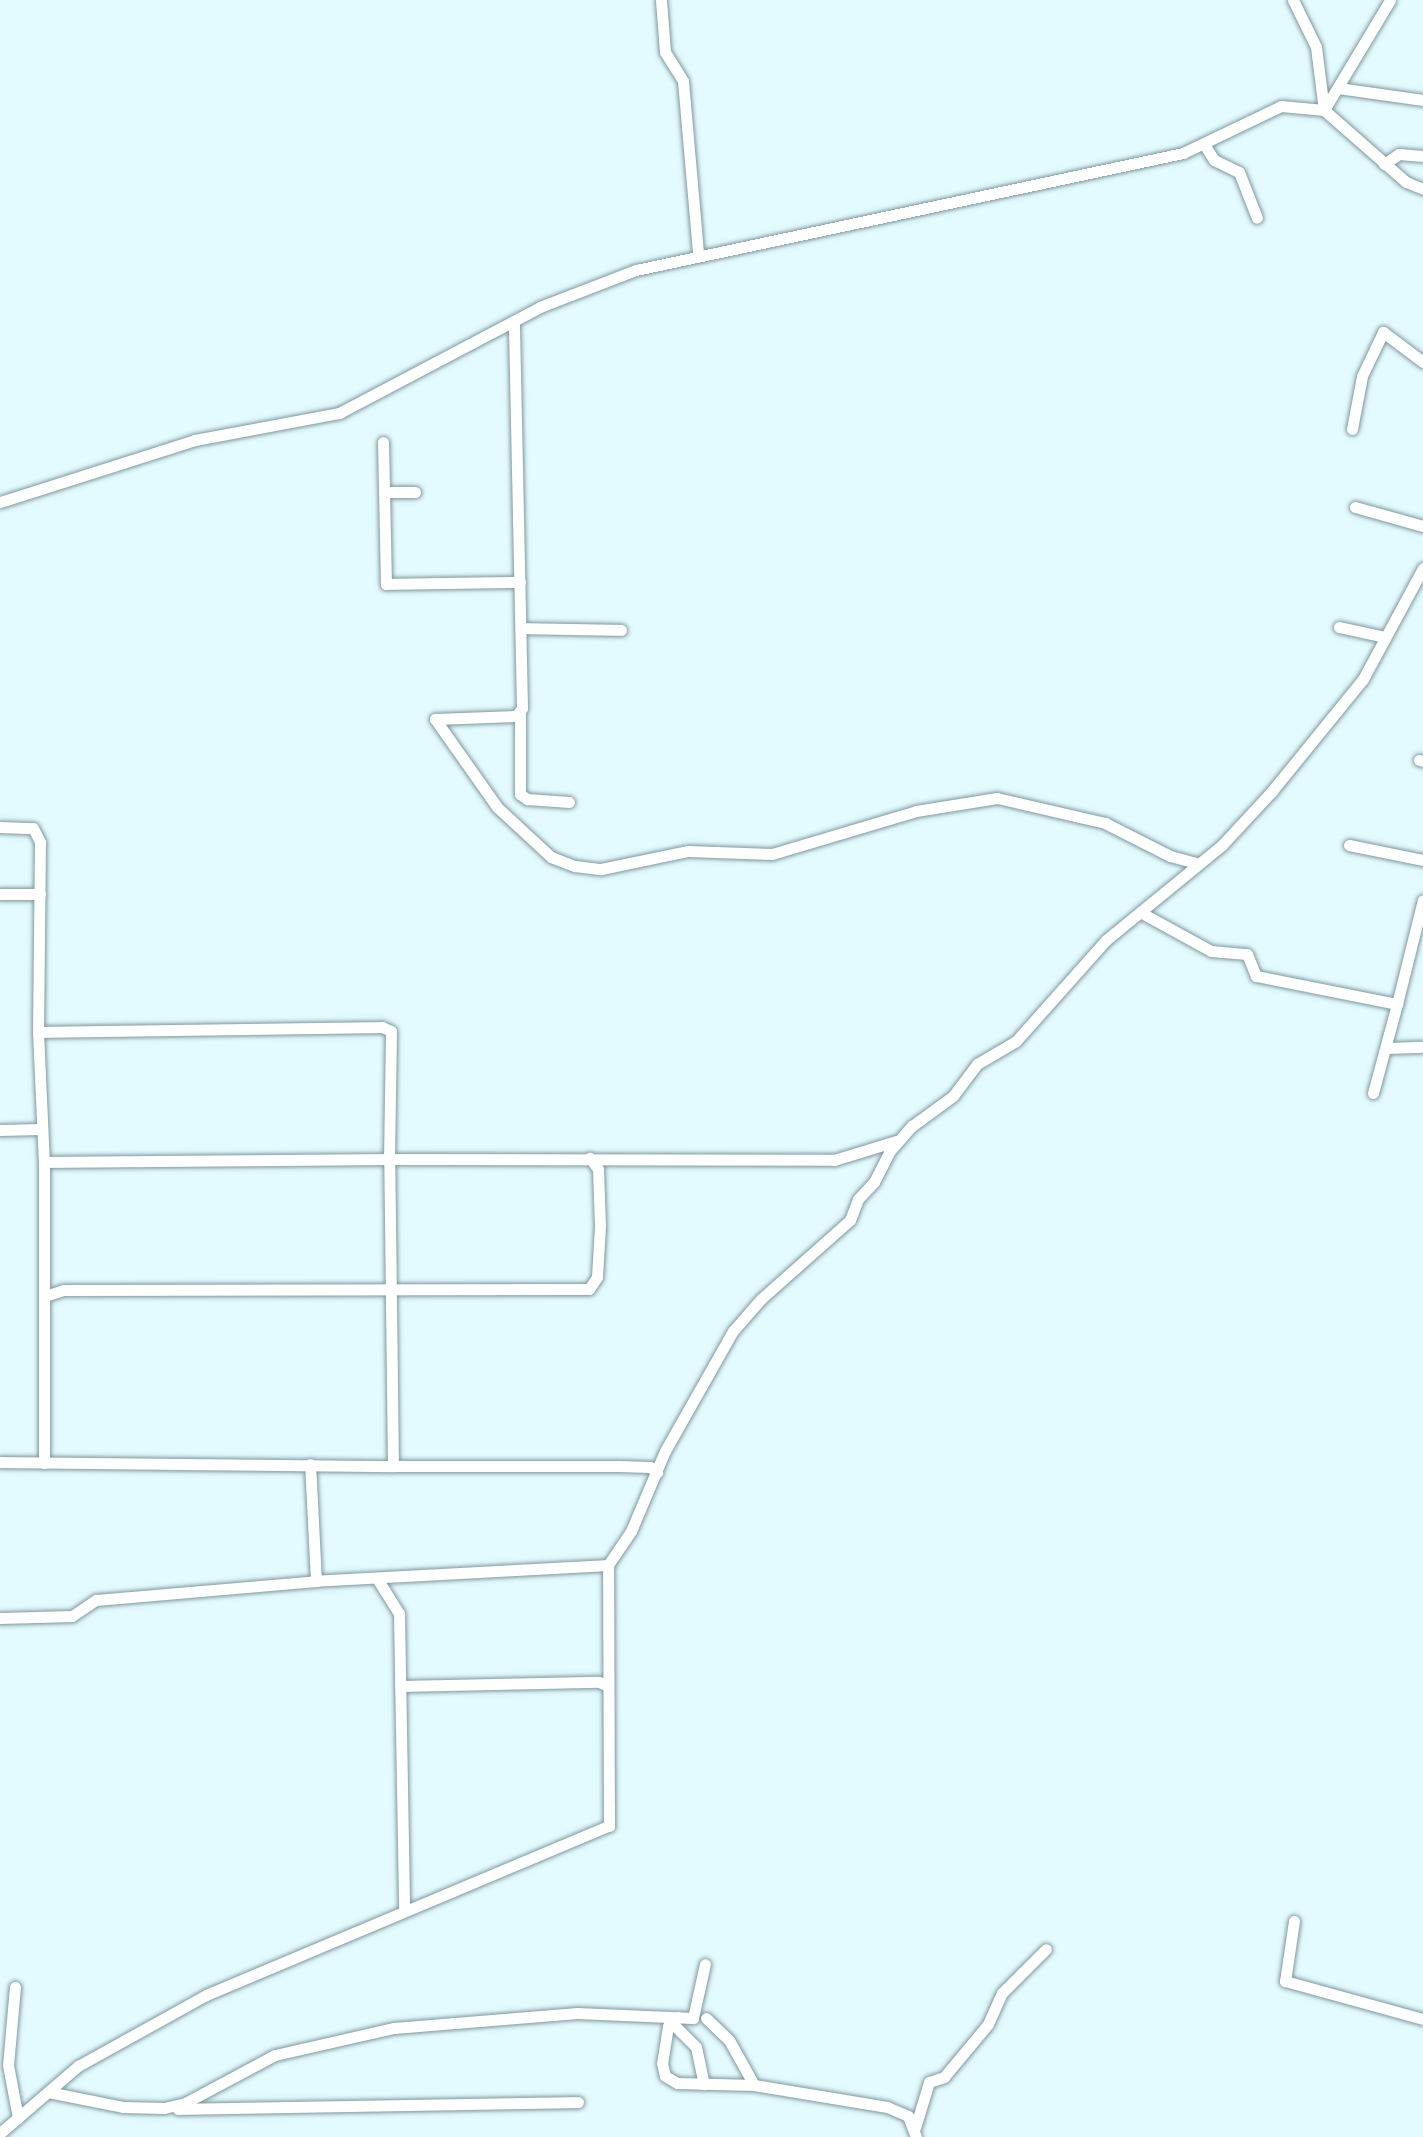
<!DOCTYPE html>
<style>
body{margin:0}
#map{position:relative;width:1423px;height:2137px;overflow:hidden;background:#e3fafe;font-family:"Golos Text",sans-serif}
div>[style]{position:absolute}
.roads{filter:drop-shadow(0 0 2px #7f989d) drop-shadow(0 0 2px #7f989d)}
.minor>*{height:11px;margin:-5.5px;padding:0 5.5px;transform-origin:5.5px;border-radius:5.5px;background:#fff}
span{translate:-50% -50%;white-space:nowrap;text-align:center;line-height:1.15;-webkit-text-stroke:9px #e3fafe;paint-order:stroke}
</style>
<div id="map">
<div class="roads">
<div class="minor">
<i style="left:661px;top:0;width:52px;rotate:85.6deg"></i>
<i style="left:665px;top:52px;width:34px;rotate:58deg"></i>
<i style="left:683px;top:81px;width:174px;rotate:85deg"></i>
<i style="left:1293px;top:0;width:52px;rotate:63.9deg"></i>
<i style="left:1316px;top:47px;width:64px;rotate:82.8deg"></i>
<i style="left:1338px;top:88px;width:86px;rotate:8deg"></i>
<i style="left:1324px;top:110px;width:128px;rotate:-59deg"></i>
<i style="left:1204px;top:144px;width:19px;rotate:58deg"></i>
<i style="left:1214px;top:160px;width:28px;rotate:26deg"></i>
<i style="left:1239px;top:172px;width:49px;rotate:68.6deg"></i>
<i style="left:1384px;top:164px;width:18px;rotate:-34deg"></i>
<i style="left:1399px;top:154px;width:24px;rotate:5deg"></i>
<i style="left:1352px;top:429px;width:54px;rotate:-79.3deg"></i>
<i style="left:1362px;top:376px;width:49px;rotate:-64.5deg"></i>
<i style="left:1383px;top:332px;width:50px;rotate:36.9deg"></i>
<i style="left:383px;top:442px;width:142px;rotate:88.8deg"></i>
<i style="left:386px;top:584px;width:134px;rotate:-0.9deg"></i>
<i style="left:384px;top:492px;width:31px"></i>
<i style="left:0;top:502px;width:205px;rotate:-17.6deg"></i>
<i style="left:195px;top:440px;width:147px;rotate:-10.6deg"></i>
<i style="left:339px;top:413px;width:227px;rotate:-27.8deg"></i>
<i style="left:540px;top:307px;width:103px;rotate:-21.1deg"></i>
<i style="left:636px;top:270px;width:559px;rotate:-12.07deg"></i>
<i style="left:1183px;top:153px;width:109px;rotate:-25.6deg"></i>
<i style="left:1281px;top:106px;width:43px;rotate:5.3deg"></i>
<i style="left:1324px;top:110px;width:109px;rotate:41.3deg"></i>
<i style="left:1406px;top:182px;width:18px;rotate:22deg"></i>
<i style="left:1355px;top:507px;width:71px;rotate:15.6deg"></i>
<i style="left:1339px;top:627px;width:47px;rotate:12.3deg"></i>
<i style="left:521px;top:628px;width:100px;rotate:1.1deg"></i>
<i style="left:520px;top:712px;width:82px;rotate:90deg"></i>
<i style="left:520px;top:794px;width:9px;rotate:36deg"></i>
<i style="left:527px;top:799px;width:42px;rotate:4.1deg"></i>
<i style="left:435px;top:719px;width:108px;rotate:54.8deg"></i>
<i style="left:497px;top:807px;width:74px;rotate:42.8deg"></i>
<i style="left:551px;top:857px;width:26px;rotate:21deg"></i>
<i style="left:575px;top:866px;width:26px;rotate:7deg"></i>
<i style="left:601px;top:869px;width:89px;rotate:-11.7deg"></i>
<i style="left:688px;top:851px;width:84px;rotate:2deg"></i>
<i style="left:772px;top:854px;width:150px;rotate:-16.6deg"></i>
<i style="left:916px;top:811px;width:82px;rotate:-9.1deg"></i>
<i style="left:997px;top:798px;width:111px;rotate:13deg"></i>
<i style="left:1105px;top:823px;width:73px;rotate:26.9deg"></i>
<i style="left:1170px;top:856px;width:30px;rotate:15deg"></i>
<i style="left:435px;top:719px;width:81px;rotate:-2.1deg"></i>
<i style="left:516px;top:716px;width:10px;rotate:-53deg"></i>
<i style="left:522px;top:708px;width:387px;rotate:-91.2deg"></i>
<i style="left:1419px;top:760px;width:4px;rotate:14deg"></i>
<i style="left:0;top:827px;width:33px;rotate:2deg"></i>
<i style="left:33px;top:828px;width:16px;rotate:63deg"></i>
<i style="left:40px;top:842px;width:190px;rotate:90.6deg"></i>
<i style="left:38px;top:1032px;width:130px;rotate:87.4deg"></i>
<i style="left:44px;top:1162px;width:345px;rotate:-0.5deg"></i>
<i style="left:389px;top:1159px;width:128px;rotate:-89.1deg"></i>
<i style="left:391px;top:1031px;width:10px;rotate:-156deg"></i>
<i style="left:382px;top:1027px;width:344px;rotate:179.2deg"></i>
<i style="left:1349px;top:845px;width:76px;rotate:11.5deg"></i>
<i style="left:0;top:894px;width:40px"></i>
<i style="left:1140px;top:912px;width:81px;rotate:28.8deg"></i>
<i style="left:1211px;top:951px;width:36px;rotate:5deg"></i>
<i style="left:1247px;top:954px;width:24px;rotate:68deg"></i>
<i style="left:1256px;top:976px;width:144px;rotate:11.2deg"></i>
<i style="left:1397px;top:1004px;width:107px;rotate:-76deg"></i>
<i style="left:1387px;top:1048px;width:36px;rotate:-2deg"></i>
<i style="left:1373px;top:1093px;width:92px;rotate:-74.9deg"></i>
<i style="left:0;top:1130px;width:40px;rotate:-1.4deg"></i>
<i style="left:44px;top:1162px;width:301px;rotate:90deg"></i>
<i style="left:45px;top:1296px;width:19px;rotate:-18deg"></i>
<i style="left:63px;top:1290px;width:526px;rotate:-0.11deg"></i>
<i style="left:589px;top:1289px;width:14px;rotate:-56deg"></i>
<i style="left:597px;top:1277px;width:51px;rotate:-86.6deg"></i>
<i style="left:600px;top:1226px;width:57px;rotate:-92deg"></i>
<i style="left:598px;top:1169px;width:14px;rotate:-126deg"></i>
<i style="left:0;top:1462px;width:393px;rotate:0.6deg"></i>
<i style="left:393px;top:1466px;width:307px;rotate:-90.7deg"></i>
<i style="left:389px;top:1159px;width:445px;rotate:0.1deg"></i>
<i style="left:834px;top:1160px;width:65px;rotate:-17deg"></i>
<i style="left:393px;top:1466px;width:226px"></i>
<i style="left:619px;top:1466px;width:31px;rotate:2deg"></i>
<i style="left:650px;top:1467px;width:9px;rotate:36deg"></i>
<i style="left:608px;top:1565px;width:41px;rotate:-55.9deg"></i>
<i style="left:631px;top:1531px;width:87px;rotate:-67deg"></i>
<i style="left:665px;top:1451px;width:138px;rotate:-60.5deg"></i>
<i style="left:733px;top:1331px;width:43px;rotate:-48.8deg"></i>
<i style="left:761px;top:1299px;width:119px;rotate:-41.6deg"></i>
<i style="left:850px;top:1220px;width:22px;rotate:-69deg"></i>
<i style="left:858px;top:1199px;width:23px;rotate:-47deg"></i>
<i style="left:874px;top:1182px;width:34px;rotate:-63deg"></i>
<i style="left:889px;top:1152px;width:35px;rotate:-49deg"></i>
<i style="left:912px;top:1126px;width:51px;rotate:-36.2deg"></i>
<i style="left:953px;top:1096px;width:40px;rotate:-53deg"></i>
<i style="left:977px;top:1064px;width:45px;rotate:-30.5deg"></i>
<i style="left:1016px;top:1041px;width:135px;rotate:-48.3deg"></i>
<i style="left:1106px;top:940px;width:150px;rotate:-39.3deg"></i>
<i style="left:1222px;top:845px;width:74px;rotate:-47.2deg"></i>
<i style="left:1272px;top:791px;width:144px;rotate:-50.9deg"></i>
<i style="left:1363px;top:679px;width:126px;rotate:-61.6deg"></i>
<i style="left:378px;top:1580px;width:40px;rotate:58deg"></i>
<i style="left:399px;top:1614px;width:296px;rotate:89deg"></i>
<i style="left:0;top:1618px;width:72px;rotate:-1.6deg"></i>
<i style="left:72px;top:1616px;width:29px;rotate:-34deg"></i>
<i style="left:96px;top:1600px;width:221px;rotate:-4.9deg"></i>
<i style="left:316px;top:1581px;width:117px;rotate:-92.9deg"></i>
<i style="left:400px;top:1686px;width:199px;rotate:-1.2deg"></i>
<i style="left:599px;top:1682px;width:10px;rotate:24deg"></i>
<i style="left:1294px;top:1921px;width:61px;rotate:98.5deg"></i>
<i style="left:1285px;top:1981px;width:143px;rotate:15.4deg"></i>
<i style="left:15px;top:1987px;width:78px;rotate:95.1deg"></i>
<i style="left:8px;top:2065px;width:54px;rotate:79.3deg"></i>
<i style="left:678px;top:2017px;width:13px;rotate:138deg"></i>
<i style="left:668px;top:2026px;width:37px;rotate:99deg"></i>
<i style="left:662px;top:2063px;width:13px;rotate:77deg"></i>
<i style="left:665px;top:2076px;width:14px;rotate:30deg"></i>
<i style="left:677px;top:2083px;width:77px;rotate:1.5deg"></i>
<i style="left:754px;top:2085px;width:135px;rotate:9.4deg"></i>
<i style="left:887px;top:2107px;width:23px;rotate:23deg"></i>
<i style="left:908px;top:2116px;width:22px;rotate:69deg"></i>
<i style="left:706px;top:2018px;width:32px;rotate:44deg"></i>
<i style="left:729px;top:2040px;width:51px;rotate:60.9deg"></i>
<i style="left:671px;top:2022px;width:35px;rotate:45deg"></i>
<i style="left:696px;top:2047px;width:38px;rotate:78deg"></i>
<i style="left:48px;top:2092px;width:76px;rotate:11.3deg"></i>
<i style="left:123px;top:2107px;width:41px;rotate:1.4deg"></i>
<i style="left:164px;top:2108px;width:22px;rotate:-13deg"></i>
<i style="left:185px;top:2103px;width:102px;rotate:-28.1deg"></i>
<i style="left:275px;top:2055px;width:122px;rotate:-12.8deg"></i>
<i style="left:394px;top:2028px;width:184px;rotate:-4.7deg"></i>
<i style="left:577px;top:2013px;width:116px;rotate:2.5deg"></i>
<i style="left:693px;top:2018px;width:55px;rotate:-77.5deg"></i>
<i style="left:178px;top:2109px;width:400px;rotate:-1deg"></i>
<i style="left:915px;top:2128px;width:48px;rotate:-73.1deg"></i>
<i style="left:929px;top:2082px;width:16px;rotate:-18deg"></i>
<i style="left:944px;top:2077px;width:69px;rotate:-50.3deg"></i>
<i style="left:988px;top:2024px;width:34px;rotate:-66deg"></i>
<i style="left:1002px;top:1993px;width:62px;rotate:-45deg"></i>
<i style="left:0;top:2133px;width:103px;rotate:-40.7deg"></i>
<i style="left:78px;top:2066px;width:146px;rotate:-29deg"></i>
<i style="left:206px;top:1995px;width:437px;rotate:-22.8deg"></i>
<i style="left:609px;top:1826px;width:261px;rotate:-90.2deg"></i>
<i style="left:608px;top:1565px;width:292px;rotate:176.9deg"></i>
</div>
</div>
</div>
